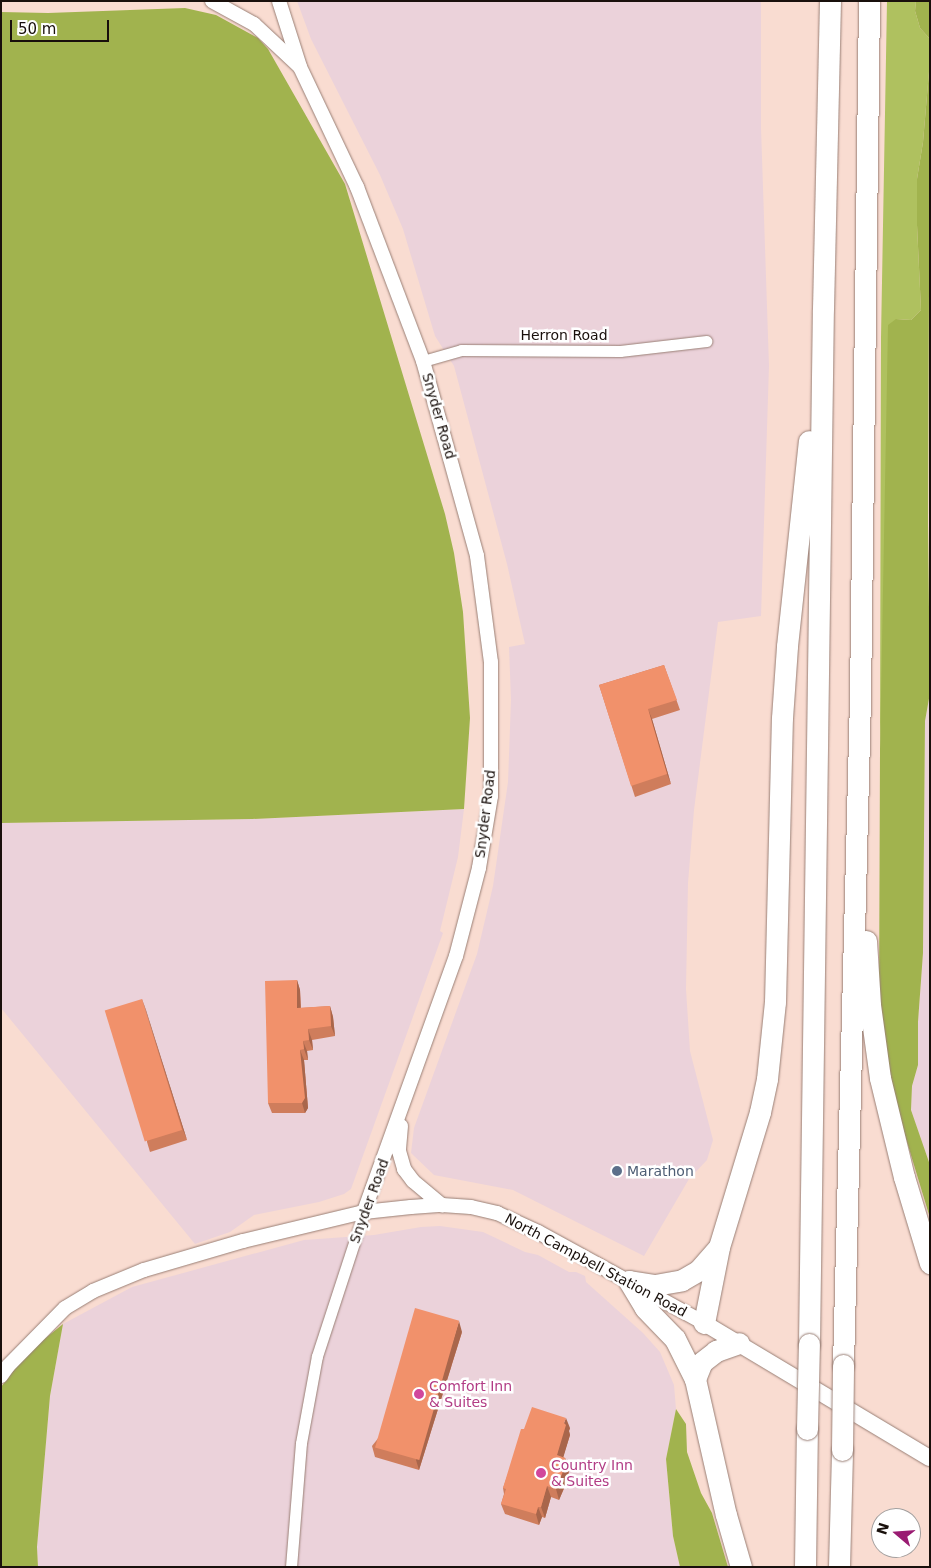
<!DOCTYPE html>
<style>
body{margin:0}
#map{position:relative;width:931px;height:1568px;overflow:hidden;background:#f9dcd1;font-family:"DejaVu Sans",sans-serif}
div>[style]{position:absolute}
.commercial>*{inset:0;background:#ebd2da}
.green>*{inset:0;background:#afc15f}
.forest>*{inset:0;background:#a1b34e}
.roads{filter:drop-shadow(0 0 1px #997f75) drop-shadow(0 0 1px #997f75)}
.minor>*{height:11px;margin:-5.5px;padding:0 5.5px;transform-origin:5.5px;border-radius:5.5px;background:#fff}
.tertiary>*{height:14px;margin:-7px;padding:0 7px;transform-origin:7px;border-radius:7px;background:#fff}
.secondary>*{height:16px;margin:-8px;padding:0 8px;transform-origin:8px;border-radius:8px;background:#fff}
.motorway>*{height:21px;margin:-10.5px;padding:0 10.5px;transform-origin:10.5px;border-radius:10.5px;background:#fff}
.bridges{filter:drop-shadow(0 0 1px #997f75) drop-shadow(0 0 1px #997f75)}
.motorway-bridge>*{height:21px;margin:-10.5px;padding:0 10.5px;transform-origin:10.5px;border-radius:10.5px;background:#fff}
.wall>*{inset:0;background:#cf7d5c}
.shaded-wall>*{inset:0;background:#a9664b}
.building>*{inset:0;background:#f1916b;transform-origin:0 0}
.dots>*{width:14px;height:14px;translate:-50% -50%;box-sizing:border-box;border:2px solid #fff;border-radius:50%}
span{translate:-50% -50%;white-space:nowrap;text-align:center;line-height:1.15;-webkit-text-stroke:5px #fff;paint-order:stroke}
.street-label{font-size:14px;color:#19100c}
.service-label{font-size:14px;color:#4e5e75}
.left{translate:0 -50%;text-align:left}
.hotel-label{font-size:14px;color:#b23c85}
.frame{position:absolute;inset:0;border:2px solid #19100c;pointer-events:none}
.north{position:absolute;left:871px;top:1508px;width:50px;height:50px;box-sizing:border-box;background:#fff;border:1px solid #a39f9e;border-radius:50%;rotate:288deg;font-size:14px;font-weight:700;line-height:20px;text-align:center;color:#19100c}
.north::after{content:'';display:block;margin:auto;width:18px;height:22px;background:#9a1b72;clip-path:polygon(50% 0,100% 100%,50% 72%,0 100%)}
.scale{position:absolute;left:10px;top:20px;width:99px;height:22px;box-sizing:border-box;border:2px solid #19100c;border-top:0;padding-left:6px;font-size:15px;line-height:18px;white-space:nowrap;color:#19100c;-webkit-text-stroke:4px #fff;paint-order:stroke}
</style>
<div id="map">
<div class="commercial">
<i style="clip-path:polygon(297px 1px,761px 1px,761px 128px,769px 366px,761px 616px,718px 622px,694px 810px,688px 883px,686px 989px,690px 1051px,713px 1140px,707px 1160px,689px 1179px,644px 1256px,513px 1190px,434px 1175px,411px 1153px,414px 1128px,477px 954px,493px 886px,508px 782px,511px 700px,509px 647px,525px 644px,507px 564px,454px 366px,435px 336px,403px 229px,380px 175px,311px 39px)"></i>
<i style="clip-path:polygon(930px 693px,930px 1165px,911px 1110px,912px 1086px,918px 1065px,918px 1022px,923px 953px,925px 721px)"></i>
<i style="clip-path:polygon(464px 809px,458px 857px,440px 931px,443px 933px,351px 1189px,344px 1194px,319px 1202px,254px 1215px,230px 1232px,195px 1244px,1px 1008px,1px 823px,252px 819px)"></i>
<i style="clip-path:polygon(440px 1226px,483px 1232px,525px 1252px,538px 1255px,569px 1272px,576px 1272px,585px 1276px,586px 1282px,643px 1333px,660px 1352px,674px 1385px,676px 1409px,666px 1459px,673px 1536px,680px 1567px,38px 1567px,37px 1547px,50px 1396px,63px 1324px,132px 1287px,304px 1240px,374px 1235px,421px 1227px)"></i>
</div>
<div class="green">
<i style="clip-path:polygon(887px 1px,916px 1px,915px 11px,920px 28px,930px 39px,930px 60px,923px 142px,917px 179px,917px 225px,921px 310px,911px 320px,896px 319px,880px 749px,881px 338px)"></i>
</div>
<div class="forest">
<i style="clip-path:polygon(916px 1px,930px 1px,930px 39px,920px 28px,915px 11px)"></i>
<i style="clip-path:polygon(185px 8px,216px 15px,258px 38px,268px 49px,345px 184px,445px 514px,454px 553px,463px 612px,470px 718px,464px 809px,252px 819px,1px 823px,1px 12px,48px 13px)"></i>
<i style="clip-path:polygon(930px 60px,928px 524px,930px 693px,925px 721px,923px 953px,918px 1022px,918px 1065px,912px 1086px,911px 1110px,930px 1165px,930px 1218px,894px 1099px,879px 1009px,880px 749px,888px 325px,896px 319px,911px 320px,921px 310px,917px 225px,917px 179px,923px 142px)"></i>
<i style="clip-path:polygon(63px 1324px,50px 1396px,37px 1547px,38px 1567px,1px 1567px,1px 1387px,27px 1353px)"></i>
<i style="clip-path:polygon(676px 1409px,686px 1424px,687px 1452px,701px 1493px,712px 1513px,728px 1567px,680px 1567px,673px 1536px,666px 1459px)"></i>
</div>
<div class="roads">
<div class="minor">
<i style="left:423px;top:361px;width:40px;rotate:-16deg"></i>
<i style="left:461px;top:350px;width:159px;rotate:0.4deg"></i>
<i style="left:620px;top:351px;width:87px;rotate:-6.6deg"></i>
<i style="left:291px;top:1567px;width:124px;rotate:-85.4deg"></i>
<i style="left:301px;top:1443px;width:88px;rotate:-79.6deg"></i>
<i style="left:317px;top:1356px;width:151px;rotate:-71.9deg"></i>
</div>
<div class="tertiary">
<i style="left:212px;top:1px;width:48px;rotate:28.7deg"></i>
<i style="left:254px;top:24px;width:62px;rotate:43deg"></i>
<i style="left:279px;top:1px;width:69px;rotate:72.3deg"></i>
<i style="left:300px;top:67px;width:133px;rotate:64.6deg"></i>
<i style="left:357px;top:187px;width:186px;rotate:69.2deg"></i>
<i style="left:423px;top:361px;width:202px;rotate:74.5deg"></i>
<i style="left:477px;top:556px;width:107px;rotate:82.5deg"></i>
<i style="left:491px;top:662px;width:134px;rotate:90deg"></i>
<i style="left:491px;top:796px;width:73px;rotate:99.5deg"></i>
<i style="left:479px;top:868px;width:91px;rotate:104.6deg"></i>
<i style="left:456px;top:956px;width:272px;rotate:109.8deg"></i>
<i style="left:401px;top:1126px;width:25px;rotate:95deg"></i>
<i style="left:399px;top:1151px;width:19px;rotate:74deg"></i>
<i style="left:404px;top:1169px;width:15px;rotate:53deg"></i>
<i style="left:413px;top:1181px;width:38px;rotate:40deg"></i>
<i style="left:1px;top:1376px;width:12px;rotate:-55deg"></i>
<i style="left:8px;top:1366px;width:81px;rotate:-45.5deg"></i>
<i style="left:65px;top:1308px;width:33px;rotate:-31deg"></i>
<i style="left:93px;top:1291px;width:55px;rotate:-22.4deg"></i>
<i style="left:144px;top:1270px;width:103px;rotate:-16.3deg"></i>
<i style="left:243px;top:1241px;width:124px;rotate:-13.5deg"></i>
<i style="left:364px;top:1212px;width:47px;rotate:-6.1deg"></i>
<i style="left:411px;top:1207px;width:31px;rotate:-4deg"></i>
<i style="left:442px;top:1205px;width:29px;rotate:4deg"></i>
<i style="left:471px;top:1207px;width:27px;rotate:13deg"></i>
<i style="left:497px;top:1213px;width:45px;rotate:24.9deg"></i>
<i style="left:538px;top:1232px;width:189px;rotate:28.7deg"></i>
</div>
<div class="secondary">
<i style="left:704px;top:1323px;width:263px;rotate:30.9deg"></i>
</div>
<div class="motorway">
<i style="left:866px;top:941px;width:64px;rotate:86.4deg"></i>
<i style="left:870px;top:1005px;width:74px;rotate:82.2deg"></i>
<i style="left:880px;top:1078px;width:102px;rotate:76.4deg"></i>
<i style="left:904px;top:1177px;width:90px;rotate:73.2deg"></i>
<i style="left:629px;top:1281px;width:31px;rotate:59deg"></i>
<i style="left:645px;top:1308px;width:43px;rotate:45.9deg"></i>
<i style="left:675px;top:1339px;width:45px;rotate:63.4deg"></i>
<i style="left:695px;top:1379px;width:139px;rotate:77.2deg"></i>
<i style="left:726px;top:1515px;width:54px;rotate:73.9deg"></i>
<i style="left:629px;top:1281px;width:26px;rotate:9deg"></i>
<i style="left:655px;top:1285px;width:27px;rotate:-10deg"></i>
<i style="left:682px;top:1280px;width:20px;rotate:-30deg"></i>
<i style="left:699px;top:1270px;width:29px;rotate:-49deg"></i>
<i style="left:704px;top:1323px;width:77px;rotate:-78.8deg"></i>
<i style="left:719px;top:1247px;width:141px;rotate:-73.1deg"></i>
<i style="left:760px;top:1112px;width:34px;rotate:-78deg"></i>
<i style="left:767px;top:1079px;width:77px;rotate:-84.1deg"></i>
<i style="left:775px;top:1002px;width:284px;rotate:-88.6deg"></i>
<i style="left:782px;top:718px;width:72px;rotate:-86deg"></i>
<i style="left:787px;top:646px;width:206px;rotate:-83.9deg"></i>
<i style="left:809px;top:1344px;width:1035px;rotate:-89.23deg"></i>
<i style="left:823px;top:309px;width:308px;rotate:-88.7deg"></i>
<i style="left:843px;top:1365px;width:668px;rotate:-88.54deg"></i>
<i style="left:860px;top:697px;width:696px;rotate:-89.26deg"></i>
<i style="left:695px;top:1379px;width:18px;rotate:-68deg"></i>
<i style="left:702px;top:1362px;width:18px;rotate:-38deg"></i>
<i style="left:716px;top:1351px;width:24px;rotate:-19deg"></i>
<i style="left:805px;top:1567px;width:138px;rotate:-89.2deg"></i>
<i style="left:839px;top:1567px;width:117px;rotate:-88.5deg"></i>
</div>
</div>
<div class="bridges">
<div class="motorway-bridge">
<i style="left:807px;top:1429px;width:85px;rotate:-88.7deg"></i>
<i style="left:842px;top:1450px;width:85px;rotate:-89.3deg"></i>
</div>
</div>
<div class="wall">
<i style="clip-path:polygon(664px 665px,680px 710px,652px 719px,671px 784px,635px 797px,599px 685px)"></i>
<i style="clip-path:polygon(297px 980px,300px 990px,301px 1008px,330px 1006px,333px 1017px,335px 1036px,312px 1040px,313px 1050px,307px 1051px,308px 1060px,304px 1060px,308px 1108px,305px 1113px,272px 1113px,268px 1103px)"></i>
<i style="clip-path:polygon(142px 999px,187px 1140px,150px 1152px,147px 1142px)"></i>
<i style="clip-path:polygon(462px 1332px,419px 1470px,375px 1457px,372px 1446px)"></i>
<i style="clip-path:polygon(570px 1428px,569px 1431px,570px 1435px,563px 1457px,565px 1458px,569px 1468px,568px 1479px,559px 1500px,551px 1497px,545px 1518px,542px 1517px,539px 1525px,505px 1514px,501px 1504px,504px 1494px,503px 1488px,524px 1429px)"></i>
</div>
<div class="shaded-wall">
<i style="clip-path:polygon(648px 709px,652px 719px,671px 784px,667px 774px)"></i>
<i style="clip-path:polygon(297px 980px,300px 990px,301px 1018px,297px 1008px)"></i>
<i style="clip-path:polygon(142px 999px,146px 1010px,187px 1140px,183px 1130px)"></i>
<i style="clip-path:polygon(330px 1006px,333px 1017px,335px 1036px,331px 1026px)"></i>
<i style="clip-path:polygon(308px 1029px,312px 1040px,313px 1050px,309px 1040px)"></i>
<i style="clip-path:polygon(303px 1041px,307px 1051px,308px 1060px,304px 1049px)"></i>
<i style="clip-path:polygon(300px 1050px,304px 1060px,308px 1108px,305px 1113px,302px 1103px)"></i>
<i style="clip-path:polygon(459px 1321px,462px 1332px,419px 1470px,416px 1460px)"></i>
<i style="clip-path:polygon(566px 1418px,570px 1428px,569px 1431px,570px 1435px,561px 1465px,557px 1455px,564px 1423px)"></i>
<i style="clip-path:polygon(565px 1458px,569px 1468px,568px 1479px,559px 1500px,556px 1489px)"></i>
<i style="clip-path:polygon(547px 1486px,551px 1497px,545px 1518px,541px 1507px)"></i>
<i style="clip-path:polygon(538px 1507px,542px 1517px,539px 1525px,536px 1514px)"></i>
</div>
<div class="building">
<i style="clip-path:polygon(664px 665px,677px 700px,648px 709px,667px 774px,631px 786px,599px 685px)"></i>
<i style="clip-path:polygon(297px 980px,297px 1008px,330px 1006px,331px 1026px,308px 1029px,309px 1040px,303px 1041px,304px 1049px,300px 1050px,305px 1098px,302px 1103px,268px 1103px,265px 981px)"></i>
<i style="left:142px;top:999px;width:137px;height:39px;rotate:73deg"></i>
<i style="left:415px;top:1308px;width:46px;height:145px;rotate:16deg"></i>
<i style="clip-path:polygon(532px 1407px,566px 1418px,564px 1423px,566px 1425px,557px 1455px,565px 1458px,564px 1469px,556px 1489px,547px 1486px,541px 1507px,538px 1507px,536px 1514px,501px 1504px,506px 1489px,503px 1488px,521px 1429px,524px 1429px)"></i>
</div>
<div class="dots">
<i style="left:617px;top:1171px;background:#5c6f8a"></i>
<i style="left:419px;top:1394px;background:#d1479c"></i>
<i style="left:541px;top:1473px;background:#d1479c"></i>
</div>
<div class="street-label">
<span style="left:564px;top:335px">Herron Road</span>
<span style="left:439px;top:416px;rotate:74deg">Snyder Road</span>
<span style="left:485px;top:814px;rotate:-83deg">Snyder Road</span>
<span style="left:369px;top:1201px;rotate:-70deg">Snyder Road</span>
<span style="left:596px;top:1265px;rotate:28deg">North Campbell Station Road</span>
</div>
<div class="service-label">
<span class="left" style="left:627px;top:1171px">Marathon</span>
</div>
<div class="hotel-label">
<span class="left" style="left:429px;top:1394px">Comfort Inn<br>&amp; Suites</span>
<span class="left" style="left:551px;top:1473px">Country Inn<br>&amp; Suites</span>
</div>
<div class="frame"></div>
<div class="north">N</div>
<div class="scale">50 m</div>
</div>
